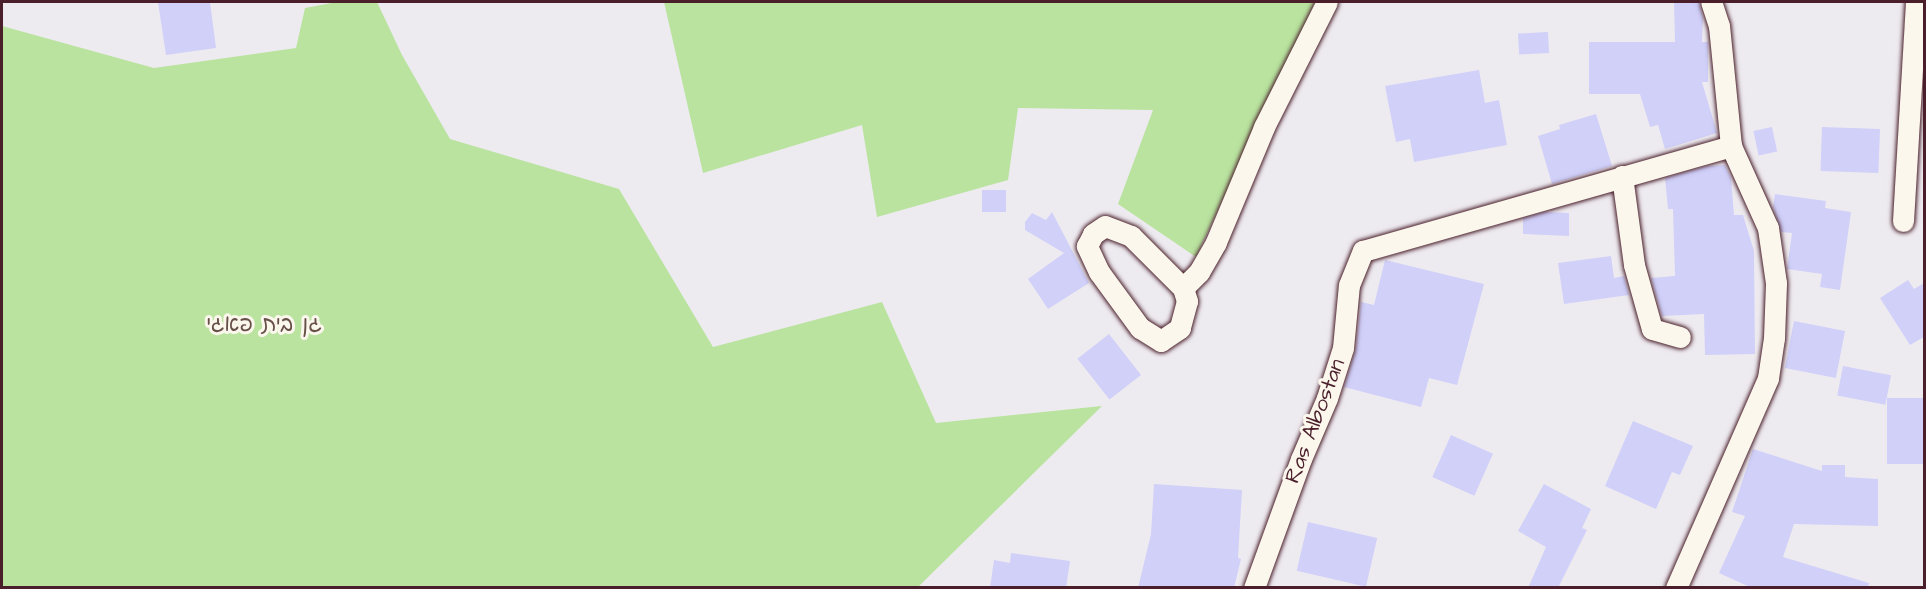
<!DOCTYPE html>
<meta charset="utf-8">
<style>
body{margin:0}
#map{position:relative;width:1926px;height:589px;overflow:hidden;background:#eeebf0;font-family:"Architects Daughter","Playpen Sans Hebrew",sans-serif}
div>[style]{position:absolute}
.green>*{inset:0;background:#b9e39f}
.building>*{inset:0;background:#d0d0f9;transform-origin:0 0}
.roads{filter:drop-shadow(0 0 2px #4a1f2b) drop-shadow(0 0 2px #4a1f2b)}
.minor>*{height:21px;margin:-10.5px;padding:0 10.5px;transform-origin:10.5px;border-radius:10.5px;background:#fbf7ec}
span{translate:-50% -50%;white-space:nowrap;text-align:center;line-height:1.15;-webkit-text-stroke:6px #fbf7ec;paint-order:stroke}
.park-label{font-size:22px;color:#665048}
.street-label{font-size:22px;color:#4a1f2b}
.frame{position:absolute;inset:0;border:3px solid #4a1f2b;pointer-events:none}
</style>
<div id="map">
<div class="green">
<i style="clip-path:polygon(337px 2px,377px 2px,402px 55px,450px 139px,619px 189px,713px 347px,882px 302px,936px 423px,1102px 406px,918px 587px,2px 587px,2px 26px,154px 68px,296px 48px,305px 8px)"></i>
<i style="clip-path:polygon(664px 2px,1315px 2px,1196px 257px,1118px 204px,1153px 110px,1018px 108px,1008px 180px,877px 217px,862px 125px,703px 173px)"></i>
</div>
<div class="building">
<i style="clip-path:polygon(158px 2px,210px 2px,216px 48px,166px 55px)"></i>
<i style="clip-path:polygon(1674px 2px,1699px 2px,1703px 18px,1702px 42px,1708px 42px,1708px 82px,1702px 82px,1717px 133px,1665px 149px,1658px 125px,1650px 127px,1640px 94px,1589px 94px,1589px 42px,1675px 42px)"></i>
<i style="left:1548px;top:32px;width:21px;height:30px;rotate:87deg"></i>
<i style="clip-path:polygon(1479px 70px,1485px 103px,1499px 100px,1507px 145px,1414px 162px,1410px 139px,1396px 142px,1385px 86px)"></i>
<i style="clip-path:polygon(1596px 114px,1612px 166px,1552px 184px,1538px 136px,1560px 129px,1559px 125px)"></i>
<i style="left:1772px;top:127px;width:25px;height:19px;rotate:78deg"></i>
<i style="left:1822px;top:127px;width:58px;height:44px;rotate:2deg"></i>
<i style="clip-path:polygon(1725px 165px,1731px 178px,1734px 215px,1743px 215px,1754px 251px,1755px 354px,1705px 355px,1704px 314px,1662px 316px,1651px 278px,1675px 276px,1673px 209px,1668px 209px,1665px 178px,1707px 166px)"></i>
<i style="left:982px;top:190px;width:24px;height:22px"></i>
<i style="clip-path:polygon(1775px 194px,1826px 201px,1825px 208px,1851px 212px,1840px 290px,1820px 287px,1822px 274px,1787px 269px,1792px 233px,1781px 232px,1773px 207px)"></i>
<i style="clip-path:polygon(1052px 212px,1089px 283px,1048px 309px,1028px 279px,1064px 253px,1025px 230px,1025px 222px,1032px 213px,1046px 220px)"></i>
<i style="clip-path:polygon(1545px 212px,1569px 213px,1569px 236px,1523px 234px,1523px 218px)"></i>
<i style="clip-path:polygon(1611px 256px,1614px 278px,1624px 276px,1629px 295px,1564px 304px,1558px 263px)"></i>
<i style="clip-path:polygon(1385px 260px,1484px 284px,1457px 385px,1429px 378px,1421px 407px,1344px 387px,1356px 349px,1361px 302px,1374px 305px)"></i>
<i style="clip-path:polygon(1908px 280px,1914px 289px,1924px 283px,1924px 337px,1910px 345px,1880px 298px)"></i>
<i style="left:1794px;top:321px;width:52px;height:48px;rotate:11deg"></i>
<i style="left:1109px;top:334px;width:52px;height:40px;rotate:52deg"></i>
<i style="left:1843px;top:366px;width:49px;height:30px;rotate:11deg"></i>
<i style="left:1924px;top:398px;width:66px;height:37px;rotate:90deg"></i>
<i style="clip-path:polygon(1633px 421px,1693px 446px,1680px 475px,1672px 472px,1656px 509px,1605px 486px)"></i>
<i style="left:1451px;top:435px;width:46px;height:46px;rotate:24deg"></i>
<i style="clip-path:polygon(1753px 449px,1822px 471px,1822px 465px,1845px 465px,1845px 477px,1878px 479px,1878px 526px,1794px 524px,1783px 557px,1869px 583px,1868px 588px,1752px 588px,1719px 573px,1745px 516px,1732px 512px)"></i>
<i style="clip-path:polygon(1154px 484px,1242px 490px,1238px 558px,1241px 559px,1234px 588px,1138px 588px,1151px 534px)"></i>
<i style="clip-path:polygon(1544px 484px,1591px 509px,1582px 528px,1587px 530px,1558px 588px,1528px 588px,1546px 547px,1518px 531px)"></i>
<i style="left:1308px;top:522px;width:71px;height:50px;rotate:13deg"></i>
<i style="clip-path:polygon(1011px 553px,1070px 561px,1066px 588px,990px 588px,994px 560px,1010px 563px)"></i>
</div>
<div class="roads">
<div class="minor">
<i style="left:1622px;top:176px;width:90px;rotate:82.3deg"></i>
<i style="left:1634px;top:265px;width:66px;rotate:74.3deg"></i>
<i style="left:1652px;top:329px;width:29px;rotate:16deg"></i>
<i style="left:1903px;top:221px;width:219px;rotate:-86.6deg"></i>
<i style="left:1105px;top:226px;width:28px;rotate:21deg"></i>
<i style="left:1131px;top:236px;width:74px;rotate:45deg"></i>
<i style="left:1183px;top:288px;width:14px;rotate:73deg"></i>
<i style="left:1187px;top:301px;width:28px;rotate:105deg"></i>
<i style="left:1180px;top:328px;width:23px;rotate:146deg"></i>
<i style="left:1161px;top:341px;width:25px;rotate:-148deg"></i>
<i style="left:1140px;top:328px;width:69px;rotate:-126.2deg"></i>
<i style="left:1099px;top:272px;width:29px;rotate:-115deg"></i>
<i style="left:1087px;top:246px;width:13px;rotate:-63deg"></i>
<i style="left:1093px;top:234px;width:14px;rotate:-34deg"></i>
<i style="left:1183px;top:288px;width:23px;rotate:-45deg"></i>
<i style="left:1199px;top:272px;width:34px;rotate:-60deg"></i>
<i style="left:1216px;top:242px;width:125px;rotate:-67.3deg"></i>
<i style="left:1264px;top:127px;width:140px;rotate:-63.3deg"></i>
<i style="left:1254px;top:588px;width:137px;rotate:-70deg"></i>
<i style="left:1301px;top:459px;width:66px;rotate:-66.9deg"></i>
<i style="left:1327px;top:398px;width:52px;rotate:-72.3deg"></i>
<i style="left:1343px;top:348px;width:63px;rotate:-84.6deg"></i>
<i style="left:1349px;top:285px;width:37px;rotate:-68deg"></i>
<i style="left:1363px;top:251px;width:383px;rotate:-15.9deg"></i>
<i style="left:1676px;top:588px;width:229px;rotate:-66.3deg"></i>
<i style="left:1768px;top:378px;width:40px;rotate:-81.5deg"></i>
<i style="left:1774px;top:338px;width:55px;rotate:-87.9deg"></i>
<i style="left:1776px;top:283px;width:56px;rotate:-98.3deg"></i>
<i style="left:1768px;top:228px;width:90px;rotate:-114.3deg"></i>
<i style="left:1731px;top:146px;width:121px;rotate:-95.7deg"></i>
<i style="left:1719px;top:26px;width:25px;rotate:-108deg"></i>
</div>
</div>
<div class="park-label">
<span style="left:264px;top:325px">גן בית פאגי</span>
</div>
<div class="street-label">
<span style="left:1315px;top:421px;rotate:-69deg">Ras Albostan</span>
</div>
<div class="frame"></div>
</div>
